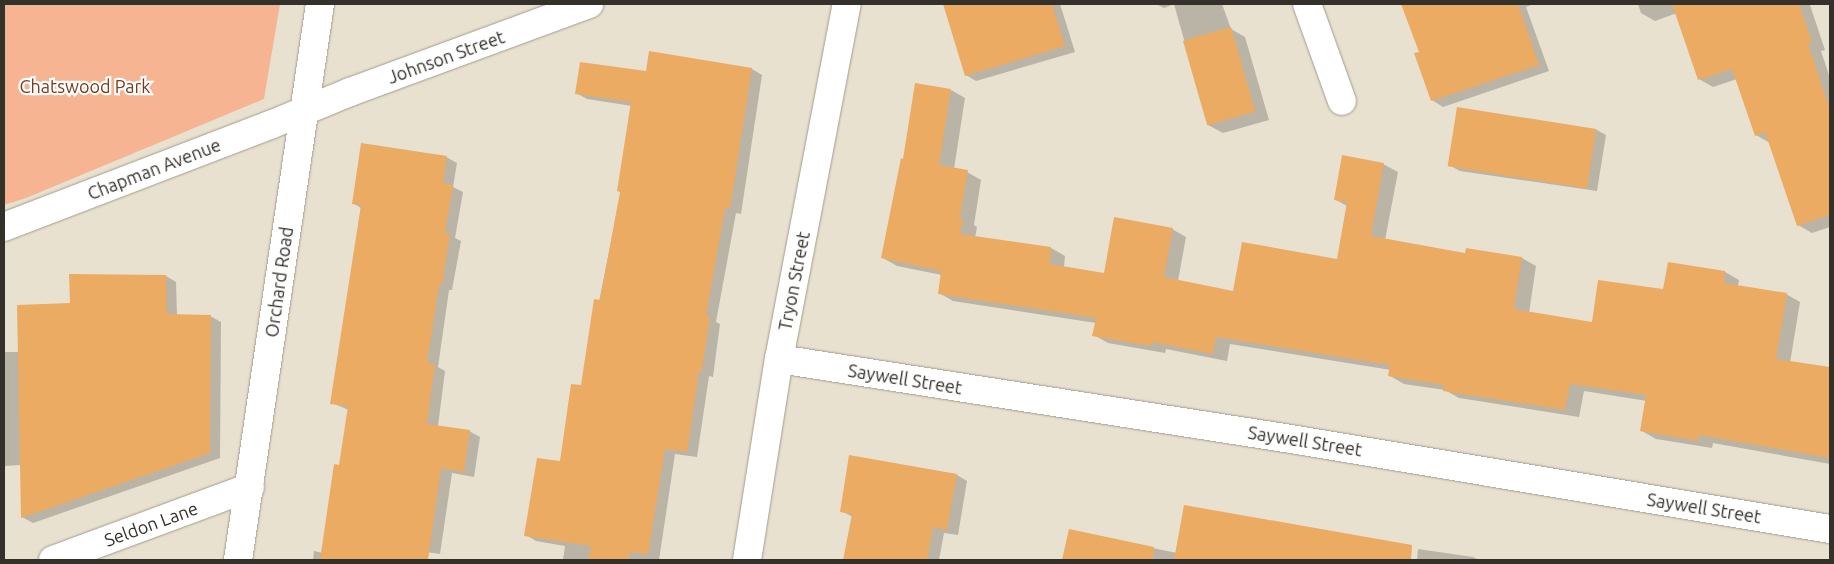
<!DOCTYPE html>
<style>
body{margin:0}
#map{position:relative;width:1834px;height:564px;overflow:hidden;background:#e8e1d0;font-family:Ubuntu,sans-serif}
div>[style]{position:absolute}
.green>*{inset:0;background:#f6b492}
.shadow>*{inset:0;background:#0003}
.building>*{inset:0;background:#ecab62;transform-origin:0 0}
.roads{filter:drop-shadow(0 0 1px #a39c8d) drop-shadow(0 0 1px #a39c8d)}
.minor>*{height:28px;margin:-14px;padding:0 14px;transform-origin:14px;border-radius:14px;background:#fff}
span{translate:-50% -50%;white-space:nowrap;text-align:center;line-height:1.15;-webkit-text-stroke:4.5px #fff;paint-order:stroke}
.street-label{font-size:18px;color:#34312b}
.park-label{font-size:18px;color:#743d1e}
.frame{position:absolute;inset:0;border:5px solid #34312b;pointer-events:none}
</style>
<div id="map">
<div class="green">
<i style="clip-path:polygon(4px 4px,280px 4px,264px 99px,26px 198px,4px 205px)"></i>
</div>
<div class="shadow">
<i style="clip-path:polygon(944px 4px,1060px 4px,1075px 52px,976px 81px,966px 75px)"></i>
<i style="clip-path:polygon(1156px 4px,1222px 4px,1231px 29px,1245px 37px,1269px 120px,1223px 133px,1208px 125px,1174px 4px,1164px 8px)"></i>
<i style="clip-path:polygon(1403px 4px,1534px 4px,1526px 7px,1549px 71px,1443px 107px,1432px 100px,1421px 52px)"></i>
<i style="clip-path:polygon(1638px 4px,1810px 5px,1825px 50px,1821px 51px,1830px 78px,1830px 227px,1812px 233px,1798px 225px,1770px 143px,1756px 135px,1737px 79px,1713px 87px,1699px 79px,1677px 13px,1655px 21px,1641px 13px)"></i>
<i style="clip-path:polygon(752px 69px,762px 75px,741px 214px,736px 213px,716px 322px,720px 324px,713px 377px,709px 376px,697px 457px,675px 454px,659px 560px,563px 560px,565px 546px,536px 541px,526px 535px,561px 463px,582px 386px,621px 192px,632px 106px,587px 99px,576px 93px,647px 72px)"></i>
<i style="clip-path:polygon(951px 90px,965px 98px,954px 169px,967px 172px,981px 180px,974px 225px,977px 227px,975px 238px,1051px 248px,1065px 256px,1064px 267px,1105px 274px,1172px 229px,1186px 237px,1178px 281px,1234px 292px,1338px 260px,1347px 206px,1336px 200px,1383px 164px,1398px 172px,1385px 240px,1466px 254px,1522px 258px,1536px 266px,1529px 313px,1593px 324px,1664px 290px,1669px 263px,1725px 272px,1739px 280px,1738px 286px,1786px 294px,1800px 302px,1790px 363px,1830px 368px,1830px 464px,1713px 443px,1712px 448px,1656px 439px,1642px 431px,1647px 401px,1584px 391px,1579px 417px,1459px 398px,1445px 390px,1404px 384px,1390px 376px,1391px 370px,1230px 344px,1227px 361px,1166px 349px,1165px 353px,1108px 343px,1094px 335px,1096px 323px,953px 301px,939px 293px,942px 275px,897px 266px,883px 258px,904px 160px)"></i>
<i style="clip-path:polygon(1595px 129px,1606px 135px,1597px 191px,1460px 171px,1449px 165px)"></i>
<i style="clip-path:polygon(446px 157px,457px 163px,453px 187px,463px 192px,455px 238px,461px 241px,452px 290px,449px 290px,438px 367px,445px 371px,438px 426px,469px 431px,480px 437px,474px 477px,452px 473px,440px 554px,426px 552px,425px 560px,313px 560px,314px 551px,323px 553px,340px 466px,349px 410px,332px 403px,361px 208px,353px 203px)"></i>
<i style="clip-path:polygon(166px 276px,176px 282px,177px 316px,210px 316px,221px 322px,220px 458px,33px 523px,22px 517px,21px 465px,4px 466px,4px 352px,19px 352px,71px 304px)"></i>
<i style="clip-path:polygon(957px 475px,967px 481px,958px 535px,944px 533px,939px 560px,844px 560px,853px 517px,841px 511px)"></i>
<i style="clip-path:polygon(1070px 531px,1177px 553px,1379px 546px,1377px 560px,1064px 560px)"></i>
<i style="clip-path:polygon(1418px 549px,1473px 557px,1479px 560px,1417px 560px)"></i>
</div>
<div class="building">
<i style="clip-path:polygon(943px 4px,1052px 4px,1065px 46px,965px 76px)"></i>
<i style="clip-path:polygon(1401px 4px,1518px 4px,1539px 65px,1431px 101px,1414px 53px,1419px 52px)"></i>
<i style="clip-path:polygon(1672px 4px,1799px 4px,1812px 42px,1808px 44px,1830px 110px,1830px 215px,1797px 226px,1765px 132px,1755px 136px,1732px 69px,1698px 80px)"></i>
<i style="left:1231px;top:27px;width:88px;height:50px;rotate:74deg"></i>
<i style="clip-path:polygon(649px 51px,752px 68px,730px 209px,725px 208px,706px 316px,710px 317px,702px 371px,699px 371px,687px 452px,665px 449px,648px 555px,630px 552px,629px 560px,588px 560px,591px 546px,524px 536px,537px 458px,560px 461px,571px 384px,581px 385px,594px 299px,600px 300px,620px 192px,617px 191px,631px 102px,575px 94px,580px 62px,646px 71px)"></i>
<i style="clip-path:polygon(915px 83px,951px 89px,939px 165px,968px 170px,960px 217px,963px 218px,960px 234px,1051px 247px,1050px 264px,1104px 273px,1114px 217px,1173px 228px,1164px 277px,1233px 291px,1242px 242px,1337px 259px,1347px 202px,1334px 200px,1342px 155px,1384px 163px,1371px 236px,1465px 253px,1466px 248px,1522px 257px,1514px 309px,1592px 322px,1598px 280px,1663px 289px,1668px 262px,1725px 271px,1724px 283px,1787px 293px,1776px 359px,1830px 367px,1830px 458px,1699px 435px,1698px 441px,1640px 431px,1646px 395px,1570px 384px,1565px 410px,1443px 391px,1444px 385px,1388px 376px,1390px 365px,1216px 337px,1213px 354px,1152px 342px,1151px 346px,1092px 336px,1096px 318px,938px 294px,941px 271px,881px 258px,901px 158px,903px 159px)"></i>
<i style="left:1457px;top:107px;width:141px;height:60px;rotate:9deg"></i>
<i style="clip-path:polygon(361px 143px,447px 156px,443px 183px,453px 185px,445px 233px,450px 234px,442px 285px,439px 285px,427px 363px,435px 364px,427px 424px,470px 430px,464px 472px,441px 468px,428px 560px,320px 560px,334px 464px,339px 465px,348px 406px,330px 404px,361px 205px,352px 204px)"></i>
<i style="clip-path:polygon(69px 274px,166px 275px,167px 314px,211px 315px,210px 453px,21px 518px,17px 305px,70px 303px)"></i>
<i style="clip-path:polygon(849px 455px,957px 474px,947px 530px,933px 527px,927px 560px,843px 560px,852px 514px,840px 512px)"></i>
<i style="clip-path:polygon(1184px 505px,1412px 545px,1411px 560px,1174px 560px)"></i>
<i style="clip-path:polygon(1069px 529px,1154px 547px,1153px 560px,1062px 560px)"></i>
</div>
<div class="roads">
<div class="minor">
<i style="left:1307px;top:4px;width:103px;rotate:70.2deg"></i>
<i style="left:4px;top:227px;width:285px;rotate:-21deg"></i>
<i style="left:270px;top:125px;width:87px;rotate:-22.4deg"></i>
<i style="left:350px;top:92px;width:255px;rotate:-20.2deg"></i>
<i style="left:779px;top:359px;width:518px;rotate:8.88deg"></i>
<i style="left:1291px;top:439px;width:546px;rotate:9.48deg"></i>
<i style="left:53px;top:560px;width:210px;rotate:-20.3deg"></i>
<i style="left:238px;top:560px;width:562px;rotate:-81.61deg"></i>
<i style="left:747px;top:560px;width:204px;rotate:-81deg"></i>
<i style="left:779px;top:359px;width:361px;rotate:-79.2deg"></i>
</div>
</div>
<div class="street-label">
<span style="left:446px;top:57px;rotate:-20deg">Johnson Street</span>
<span style="left:154px;top:169px;rotate:-21deg">Chapman Avenue</span>
<span style="left:794px;top:281px;rotate:-79deg">Tryon Street</span>
<span style="left:279px;top:282px;rotate:-82deg">Orchard Road</span>
<span style="left:905px;top:379px;rotate:9deg">Saywell Street</span>
<span style="left:1305px;top:441px;rotate:9deg">Saywell Street</span>
<span style="left:1704px;top:508px;rotate:9deg">Saywell Street</span>
<span style="left:151px;top:524px;rotate:-20deg">Seldon Lane</span>
</div>
<div class="park-label">
<span style="left:85px;top:86px">Chatswood Park</span>
</div>
<div class="frame"></div>
</div>
